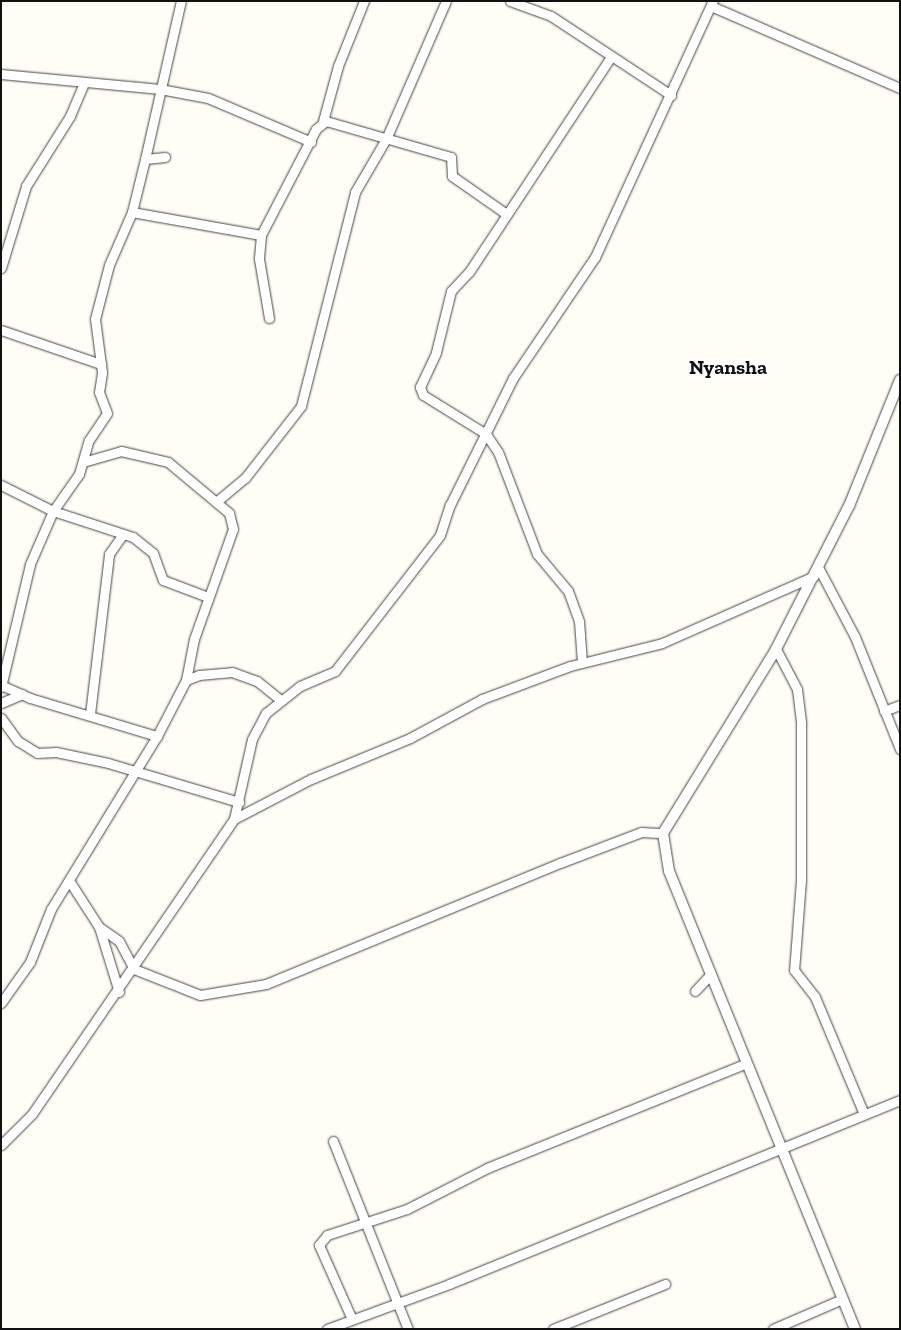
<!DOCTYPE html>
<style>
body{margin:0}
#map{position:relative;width:901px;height:1330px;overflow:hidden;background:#fffdf5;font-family:"Zilla Slab",serif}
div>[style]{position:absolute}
.roads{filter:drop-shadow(0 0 1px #444) drop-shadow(0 0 1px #444)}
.minor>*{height:9px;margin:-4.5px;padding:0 4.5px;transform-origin:4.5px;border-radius:4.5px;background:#fff}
.tertiary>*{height:10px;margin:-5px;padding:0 5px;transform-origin:5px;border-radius:5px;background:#fff}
span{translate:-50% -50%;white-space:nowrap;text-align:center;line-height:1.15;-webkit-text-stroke:5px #fff;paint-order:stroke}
.quarter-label{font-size:20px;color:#111;font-weight:700}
.frame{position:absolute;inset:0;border:2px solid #111;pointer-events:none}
</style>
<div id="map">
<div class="roads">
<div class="minor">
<i style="left:510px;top:1px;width:44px;rotate:20.1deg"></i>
<i style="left:551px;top:16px;width:144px;rotate:33.4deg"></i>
<i style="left:711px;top:6px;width:206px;rotate:23.5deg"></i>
<i style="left:1px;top:74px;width:160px;rotate:5.4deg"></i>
<i style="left:160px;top:89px;width:49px;rotate:10.6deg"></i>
<i style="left:208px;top:98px;width:112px;rotate:23.1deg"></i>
<i style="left:323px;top:121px;width:57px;rotate:-74.7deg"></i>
<i style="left:338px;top:66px;width:70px;rotate:-68.2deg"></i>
<i style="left:165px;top:157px;width:20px;rotate:174deg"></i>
<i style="left:145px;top:159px;width:162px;rotate:-77.2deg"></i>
<i style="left:132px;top:212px;width:131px;rotate:10.1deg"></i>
<i style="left:261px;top:235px;width:119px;rotate:-62.6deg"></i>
<i style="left:316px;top:129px;width:13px;rotate:-39deg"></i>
<i style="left:326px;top:121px;width:130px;rotate:16.1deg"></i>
<i style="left:451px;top:157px;width:19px;rotate:87deg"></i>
<i style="left:452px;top:176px;width:65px;rotate:34.9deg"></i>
<i style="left:261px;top:235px;width:24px;rotate:95deg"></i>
<i style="left:259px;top:259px;width:60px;rotate:80.4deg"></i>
<i style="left:1px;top:268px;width:86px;rotate:-73deg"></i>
<i style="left:26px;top:186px;width:83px;rotate:-57.8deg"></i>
<i style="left:70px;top:116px;width:36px;rotate:-67deg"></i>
<i style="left:1px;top:330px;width:106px;rotate:18.8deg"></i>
<i style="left:83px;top:462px;width:40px;rotate:-16deg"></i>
<i style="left:121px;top:451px;width:48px;rotate:13.2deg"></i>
<i style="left:168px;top:462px;width:80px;rotate:39.9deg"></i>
<i style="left:229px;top:513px;width:16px;rotate:76deg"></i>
<i style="left:233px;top:529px;width:117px;rotate:109.5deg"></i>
<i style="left:194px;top:639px;width:42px;rotate:101deg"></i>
<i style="left:1px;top:485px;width:58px;rotate:26.6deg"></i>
<i style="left:53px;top:511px;width:84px;rotate:18deg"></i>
<i style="left:133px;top:537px;width:26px;rotate:39deg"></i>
<i style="left:153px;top:553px;width:29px;rotate:70deg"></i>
<i style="left:163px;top:580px;width:48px;rotate:20.7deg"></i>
<i style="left:216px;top:502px;width:38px;rotate:-40deg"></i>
<i style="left:245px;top:478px;width:91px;rotate:-52.1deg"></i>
<i style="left:301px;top:406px;width:221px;rotate:-75.8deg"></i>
<i style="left:355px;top:192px;width:61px;rotate:-59.7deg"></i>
<i style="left:386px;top:139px;width:150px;rotate:-66.5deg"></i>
<i style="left:818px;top:567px;width:79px;rotate:62.1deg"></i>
<i style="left:855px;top:637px;width:121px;rotate:68.1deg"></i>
<i style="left:776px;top:649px;width:45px;rotate:62.3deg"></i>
<i style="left:797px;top:689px;width:35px;rotate:83deg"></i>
<i style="left:801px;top:724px;width:156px;rotate:90deg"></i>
<i style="left:801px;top:880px;width:90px;rotate:94.4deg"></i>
<i style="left:794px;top:970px;width:34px;rotate:52deg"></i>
<i style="left:815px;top:997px;width:127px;rotate:67.3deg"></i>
<i style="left:582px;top:663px;width:42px;rotate:-94.1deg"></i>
<i style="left:579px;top:621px;width:32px;rotate:-110deg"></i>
<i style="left:568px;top:591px;width:48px;rotate:-130deg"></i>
<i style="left:537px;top:554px;width:109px;rotate:-110.9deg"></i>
<i style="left:498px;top:452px;width:22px;rotate:-124deg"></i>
<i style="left:486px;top:434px;width:74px;rotate:-148.2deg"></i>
<i style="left:423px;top:395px;width:9px;rotate:-111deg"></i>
<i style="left:420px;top:387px;width:38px;rotate:-65deg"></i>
<i style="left:436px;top:352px;width:63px;rotate:-76.2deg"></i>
<i style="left:451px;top:291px;width:26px;rotate:-47deg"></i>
<i style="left:469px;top:272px;width:258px;rotate:-56.6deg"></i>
<i style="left:1px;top:685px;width:32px;rotate:24deg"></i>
<i style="left:30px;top:698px;width:133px;rotate:16.7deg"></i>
<i style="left:157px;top:736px;width:63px;rotate:-62.6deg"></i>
<i style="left:186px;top:680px;width:14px;rotate:-21deg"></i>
<i style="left:199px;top:675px;width:33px;rotate:-5deg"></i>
<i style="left:232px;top:672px;width:27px;rotate:20deg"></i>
<i style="left:257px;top:681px;width:28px;rotate:39deg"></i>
<i style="left:1px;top:687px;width:126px;rotate:-76.7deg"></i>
<i style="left:30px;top:564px;width:58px;rotate:-66.5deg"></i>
<i style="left:53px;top:511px;width:45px;rotate:-54.9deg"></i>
<i style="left:79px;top:474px;width:35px;rotate:-74deg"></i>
<i style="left:89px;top:440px;width:32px;rotate:-56deg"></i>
<i style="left:107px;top:413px;width:22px;rotate:-111deg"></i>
<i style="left:99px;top:392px;width:20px;rotate:-81deg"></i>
<i style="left:102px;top:372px;width:53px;rotate:-97.5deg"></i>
<i style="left:95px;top:319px;width:56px;rotate:-75.5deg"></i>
<i style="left:109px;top:265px;width:58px;rotate:-66.5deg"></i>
<i style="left:132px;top:212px;width:55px;rotate:-76.2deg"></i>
<i style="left:1px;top:703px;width:23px;rotate:-23deg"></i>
<i style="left:884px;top:711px;width:17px;rotate:-21deg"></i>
<i style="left:90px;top:714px;width:161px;rotate:-83.2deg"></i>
<i style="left:109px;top:554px;width:24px;rotate:-55deg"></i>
<i style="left:1px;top:718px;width:29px;rotate:54deg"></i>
<i style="left:18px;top:741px;width:22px;rotate:32deg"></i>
<i style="left:37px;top:753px;width:19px;rotate:-3deg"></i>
<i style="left:56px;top:752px;width:53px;rotate:11.9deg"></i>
<i style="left:108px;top:763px;width:137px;rotate:16.6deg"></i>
<i style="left:234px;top:819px;width:82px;rotate:-77.3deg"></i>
<i style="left:252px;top:739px;width:30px;rotate:-62deg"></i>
<i style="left:266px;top:713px;width:43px;rotate:-38.5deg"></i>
<i style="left:300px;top:686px;width:38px;rotate:-23deg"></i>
<i style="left:335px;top:671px;width:172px;rotate:-52.3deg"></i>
<i style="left:440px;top:535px;width:32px;rotate:-72deg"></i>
<i style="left:450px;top:505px;width:142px;rotate:-63.6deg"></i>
<i style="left:513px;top:378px;width:146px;rotate:-55.9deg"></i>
<i style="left:595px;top:257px;width:282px;rotate:-65.3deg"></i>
<i style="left:70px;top:882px;width:54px;rotate:57.2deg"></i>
<i style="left:99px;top:927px;width:24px;rotate:35deg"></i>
<i style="left:119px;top:941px;width:32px;rotate:62deg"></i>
<i style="left:134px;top:969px;width:71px;rotate:21.5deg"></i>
<i style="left:200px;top:995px;width:67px;rotate:-9.5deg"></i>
<i style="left:266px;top:984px;width:318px;rotate:-22.4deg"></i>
<i style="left:560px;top:863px;width:87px;rotate:-20.9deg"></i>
<i style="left:641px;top:832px;width:22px;rotate:3deg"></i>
<i style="left:99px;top:927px;width:68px;rotate:72.9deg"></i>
<i style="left:695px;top:991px;width:23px;rotate:-47deg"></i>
<i style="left:1px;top:1003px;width:50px;rotate:-54.7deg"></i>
<i style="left:30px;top:962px;width:57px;rotate:-68.4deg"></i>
<i style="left:51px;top:909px;width:203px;rotate:-58.5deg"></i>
<i style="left:333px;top:1141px;width:202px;rotate:68.3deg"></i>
<i style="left:1px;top:1145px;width:44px;rotate:-45deg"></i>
<i style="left:32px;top:1114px;width:358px;rotate:-55.6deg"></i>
<i style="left:234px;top:819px;width:87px;rotate:-27.5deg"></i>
<i style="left:311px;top:779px;width:107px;rotate:-22.5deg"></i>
<i style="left:410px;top:738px;width:82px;rotate:-28.4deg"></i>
<i style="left:482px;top:699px;width:94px;rotate:-20.6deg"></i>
<i style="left:570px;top:666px;width:95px;rotate:-14deg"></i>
<i style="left:662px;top:643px;width:166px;rotate:-23.8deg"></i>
<i style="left:351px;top:1317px;width:79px;rotate:-114deg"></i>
<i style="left:319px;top:1245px;width:13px;rotate:-51deg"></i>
<i style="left:327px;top:1235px;width:84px;rotate:-18deg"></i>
<i style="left:407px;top:1209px;width:90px;rotate:-27.1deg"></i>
<i style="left:487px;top:1168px;width:280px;rotate:-22deg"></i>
<i style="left:327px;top:1329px;width:130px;rotate:-20.2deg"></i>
<i style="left:449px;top:1284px;width:487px;rotate:-22.2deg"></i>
<i style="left:553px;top:1329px;width:121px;rotate:-21.9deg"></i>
<i style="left:773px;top:1329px;width:75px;rotate:-23.5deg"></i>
</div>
<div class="tertiary">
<i style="left:855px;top:1329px;width:494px;rotate:-112.1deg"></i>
<i style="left:669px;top:871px;width:38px;rotate:-99deg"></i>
<i style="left:663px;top:833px;width:216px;rotate:-58.4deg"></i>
<i style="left:776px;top:649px;width:161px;rotate:-63deg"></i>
<i style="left:849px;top:506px;width:136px;rotate:-68deg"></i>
</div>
</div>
<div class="quarter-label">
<span style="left:728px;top:367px">Nyansha</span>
</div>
<div class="frame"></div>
</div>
